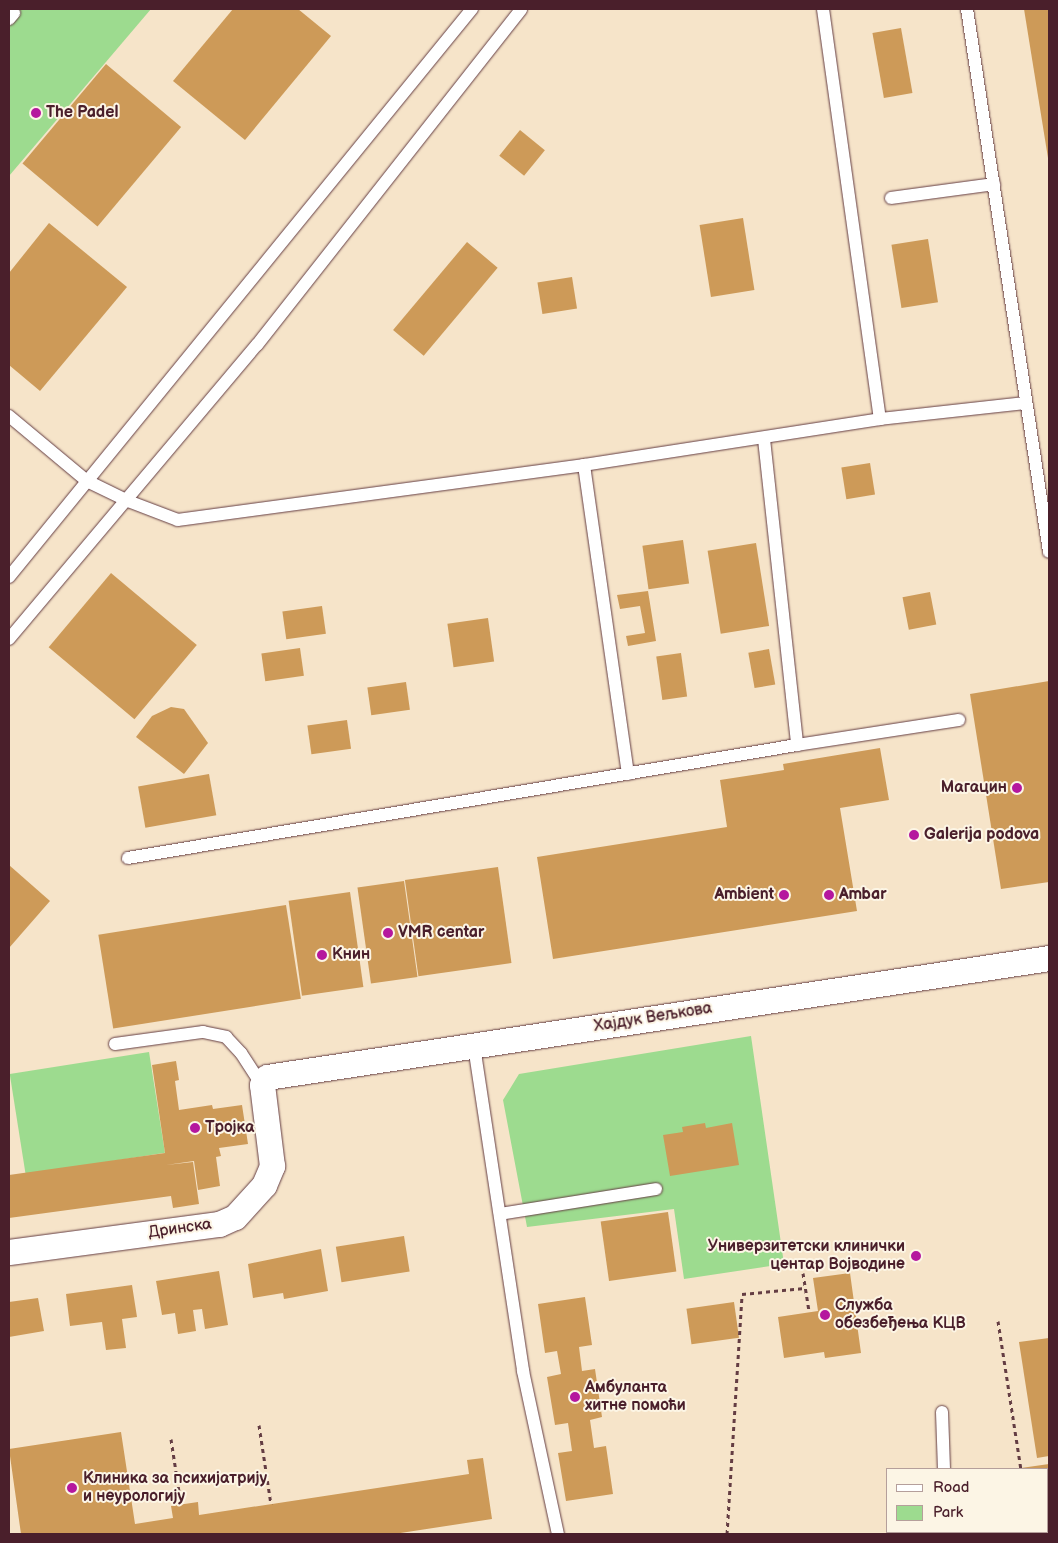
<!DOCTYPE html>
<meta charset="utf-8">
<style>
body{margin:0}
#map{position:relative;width:1058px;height:1543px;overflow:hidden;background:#f6e4c9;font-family:"Balsamiq Sans",sans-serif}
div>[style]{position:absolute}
.green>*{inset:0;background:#9ddb8f;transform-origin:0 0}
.building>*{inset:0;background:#cd9a58;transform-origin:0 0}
.path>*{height:3px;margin-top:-1.5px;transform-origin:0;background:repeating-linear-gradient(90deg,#643d43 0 4px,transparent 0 8px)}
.roads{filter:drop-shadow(0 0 1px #643d43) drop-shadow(0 0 1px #643d43)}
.lane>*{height:12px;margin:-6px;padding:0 6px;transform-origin:6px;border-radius:6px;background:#fff}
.street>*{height:25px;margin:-12.5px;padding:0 12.5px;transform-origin:12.5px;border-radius:12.5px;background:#fff}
.dots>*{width:14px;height:14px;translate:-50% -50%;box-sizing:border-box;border:2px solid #fcf5e5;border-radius:50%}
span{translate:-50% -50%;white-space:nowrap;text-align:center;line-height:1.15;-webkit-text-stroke:4px #fcf5e5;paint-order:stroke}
.poi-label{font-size:16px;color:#4a1f2b;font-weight:700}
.left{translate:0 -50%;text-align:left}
.right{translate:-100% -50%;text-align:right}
.street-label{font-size:16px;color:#4a1f2b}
.frame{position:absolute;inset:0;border:10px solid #4a1f2b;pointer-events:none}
.legend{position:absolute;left:886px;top:1468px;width:162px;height:65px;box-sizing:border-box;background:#fcf5e5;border:1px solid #b59f9b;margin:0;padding:6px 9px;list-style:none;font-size:15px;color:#4a1f2b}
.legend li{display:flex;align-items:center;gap:10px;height:25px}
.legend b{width:25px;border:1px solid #b59f9b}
</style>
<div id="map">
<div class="green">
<i style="clip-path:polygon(9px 9px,151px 9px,9px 176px)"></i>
<i style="clip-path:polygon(751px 1036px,784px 1264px,684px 1279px,674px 1209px,527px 1227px,503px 1100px,519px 1074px)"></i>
<i style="left:149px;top:1052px;width:102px;height:141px;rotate:81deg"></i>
</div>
<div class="building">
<i style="clip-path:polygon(233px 9px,298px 9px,331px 36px,245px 140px,173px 81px)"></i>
<i style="clip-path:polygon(1024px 9px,1049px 9px,1049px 157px,1048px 158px)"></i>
<i style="left:901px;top:28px;width:66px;height:29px;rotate:80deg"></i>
<i style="left:106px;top:64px;width:98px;height:130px;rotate:40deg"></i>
<i style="left:520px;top:130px;width:32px;height:33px;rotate:39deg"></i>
<i style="left:743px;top:218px;width:73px;height:44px;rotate:81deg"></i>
<i style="clip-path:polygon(49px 223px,127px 287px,40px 391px,9px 365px,9px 273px)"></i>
<i style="left:928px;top:239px;width:64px;height:37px;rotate:81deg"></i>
<i style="left:467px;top:242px;width:40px;height:115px;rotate:40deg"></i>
<i style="left:572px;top:277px;width:32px;height:35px;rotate:81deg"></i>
<i style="left:870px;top:463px;width:32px;height:29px;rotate:81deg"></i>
<i style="left:683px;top:540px;width:44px;height:41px;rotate:82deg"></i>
<i style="left:756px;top:543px;width:84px;height:49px;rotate:81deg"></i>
<i style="left:111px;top:573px;width:112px;height:97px;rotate:40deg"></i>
<i style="clip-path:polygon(648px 591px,656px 641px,628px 646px,626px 636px,645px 633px,640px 606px,620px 609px,617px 595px)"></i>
<i style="left:930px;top:592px;width:33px;height:28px;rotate:79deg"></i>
<i style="left:322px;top:606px;width:28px;height:40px;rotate:82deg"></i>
<i style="left:488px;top:618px;width:44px;height:41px;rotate:82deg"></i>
<i style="left:300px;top:648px;width:28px;height:39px;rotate:82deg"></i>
<i style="left:769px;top:649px;width:36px;height:21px;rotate:80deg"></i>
<i style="left:681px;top:653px;width:44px;height:25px;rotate:82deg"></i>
<i style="clip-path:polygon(1049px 681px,1049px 882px,1001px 889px,970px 694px)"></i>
<i style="left:406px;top:682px;width:28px;height:39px;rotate:82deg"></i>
<i style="clip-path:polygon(171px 707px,184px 709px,208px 743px,184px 774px,136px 737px,152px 716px)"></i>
<i style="left:347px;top:720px;width:29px;height:40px;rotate:82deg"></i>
<i style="clip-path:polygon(880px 748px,889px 800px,840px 808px,857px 911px,553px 959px,537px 857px,727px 827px,720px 780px,784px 770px,783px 764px)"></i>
<i style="left:209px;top:774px;width:42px;height:72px;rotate:80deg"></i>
<i style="clip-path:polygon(9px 865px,50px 901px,9px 948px)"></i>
<i style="left:498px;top:867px;width:97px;height:94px;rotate:82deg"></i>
<i style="left:404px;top:881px;width:97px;height:47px;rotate:82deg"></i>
<i style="left:350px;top:892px;width:96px;height:62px;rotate:82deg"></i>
<i style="left:286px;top:905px;width:95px;height:190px;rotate:81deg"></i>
<i style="clip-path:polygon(176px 1061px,179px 1080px,175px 1081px,179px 1110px,212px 1105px,213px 1109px,242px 1105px,248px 1144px,219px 1148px,221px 1156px,216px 1157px,220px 1186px,198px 1190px,194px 1161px,166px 1165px,193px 1162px,199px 1204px,173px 1208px,171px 1196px,9px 1218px,9px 1175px,165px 1153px,152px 1065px)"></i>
<i style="clip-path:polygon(705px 1123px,706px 1128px,732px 1123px,739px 1165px,670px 1176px,663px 1135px,683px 1132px,682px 1127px)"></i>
<i style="left:668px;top:1212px;width:60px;height:68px;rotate:82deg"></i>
<i style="left:404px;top:1236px;width:36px;height:69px;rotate:81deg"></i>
<i style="clip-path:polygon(321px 1249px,328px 1291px,284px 1299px,283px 1293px,253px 1298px,248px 1264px)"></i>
<i style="clip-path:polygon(219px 1271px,228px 1325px,205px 1329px,202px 1309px,193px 1310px,196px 1331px,178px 1334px,175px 1313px,162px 1315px,156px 1281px)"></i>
<i style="clip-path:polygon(850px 1273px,861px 1353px,825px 1358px,824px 1352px,784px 1358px,778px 1317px,818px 1311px,813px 1278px)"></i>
<i style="clip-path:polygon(132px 1285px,137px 1317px,122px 1319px,126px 1348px,106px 1350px,102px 1322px,70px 1326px,66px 1294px)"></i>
<i style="clip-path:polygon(585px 1297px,592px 1345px,579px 1347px,582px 1371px,595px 1369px,602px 1417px,590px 1420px,594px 1448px,606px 1446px,613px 1494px,566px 1501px,558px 1453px,572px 1451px,568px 1423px,555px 1425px,547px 1377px,561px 1374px,557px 1351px,545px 1353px,538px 1304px)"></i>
<i style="clip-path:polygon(38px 1298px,44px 1331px,9px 1337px,9px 1302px)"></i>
<i style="left:734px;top:1302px;width:36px;height:48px;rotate:82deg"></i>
<i style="clip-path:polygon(1049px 1338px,1049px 1456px,1037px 1458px,1019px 1342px)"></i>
<i style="clip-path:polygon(121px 1432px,135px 1524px,173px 1518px,171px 1506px,198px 1502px,199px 1515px,469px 1474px,467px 1460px,483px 1458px,492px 1519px,394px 1534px,21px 1534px,9px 1449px)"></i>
<i style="clip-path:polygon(1049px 1464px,1049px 1534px,1033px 1534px,1033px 1532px,1047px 1532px,1047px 1469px,1021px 1468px)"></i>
</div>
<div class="path">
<i style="left:803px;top:1273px;width:39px;rotate:81deg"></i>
<i style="left:998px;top:1321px;width:150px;rotate:81.2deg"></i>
<i style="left:259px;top:1425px;width:80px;rotate:81.4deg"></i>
<i style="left:171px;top:1439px;width:66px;rotate:81.3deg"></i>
<i style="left:1029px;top:1532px;width:2px;rotate:63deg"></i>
<i style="left:727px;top:1534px;width:240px;rotate:-86.4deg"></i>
<i style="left:742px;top:1294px;width:63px;rotate:-5.4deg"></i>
</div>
<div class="roads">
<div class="lane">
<i style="left:823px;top:9px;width:414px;rotate:82.1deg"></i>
<i style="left:967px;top:9px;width:549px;rotate:81.41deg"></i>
<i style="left:9px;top:19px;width:8px;rotate:-50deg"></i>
<i style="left:891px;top:198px;width:104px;rotate:-7.7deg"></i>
<i style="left:9px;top:416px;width:102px;rotate:39.8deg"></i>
<i style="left:87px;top:481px;width:46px;rotate:26deg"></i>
<i style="left:128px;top:501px;width:53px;rotate:20.8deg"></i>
<i style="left:178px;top:520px;width:410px;rotate:-7.7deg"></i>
<i style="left:584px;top:465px;width:300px;rotate:-8.8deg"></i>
<i style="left:880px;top:419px;width:147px;rotate:-6.3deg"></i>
<i style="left:764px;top:439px;width:308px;rotate:83.8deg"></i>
<i style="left:797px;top:745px;width:164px;rotate:-8.8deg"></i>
<i style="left:584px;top:465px;width:312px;rotate:81.9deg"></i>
<i style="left:9px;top:577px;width:733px;rotate:-50.82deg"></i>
<i style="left:9px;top:639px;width:385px;rotate:-49.9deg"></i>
<i style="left:257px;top:345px;width:427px;rotate:-51.8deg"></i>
<i style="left:128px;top:858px;width:678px;rotate:-9.59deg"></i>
<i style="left:115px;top:1044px;width:89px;rotate:-7.8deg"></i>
<i style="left:203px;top:1032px;width:24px;rotate:12deg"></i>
<i style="left:226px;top:1037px;width:22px;rotate:47deg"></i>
<i style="left:241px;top:1053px;width:38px;rotate:57deg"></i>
<i style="left:474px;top:1046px;width:329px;rotate:81.4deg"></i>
<i style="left:523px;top:1371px;width:167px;rotate:77.9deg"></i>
<i style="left:500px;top:1214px;width:158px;rotate:-9.1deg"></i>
<i style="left:942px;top:1412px;width:57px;rotate:88deg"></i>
<i style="left:940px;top:1534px;width:2px;rotate:-90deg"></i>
</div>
<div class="street">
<i style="left:9px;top:1252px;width:212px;rotate:-7.6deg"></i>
<i style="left:219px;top:1224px;width:17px;rotate:-24deg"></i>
<i style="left:235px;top:1217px;width:43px;rotate:-47.8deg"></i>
<i style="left:264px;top:1185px;width:21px;rotate:-67deg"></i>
<i style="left:272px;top:1166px;width:82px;rotate:-97deg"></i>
<i style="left:262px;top:1085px;width:9px;rotate:-58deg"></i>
<i style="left:267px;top:1077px;width:791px;rotate:-8.65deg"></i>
</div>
</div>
<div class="dots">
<i style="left:36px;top:113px;background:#b5179e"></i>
<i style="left:1017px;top:788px;background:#b5179e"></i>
<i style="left:914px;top:835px;background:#b5179e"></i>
<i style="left:784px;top:895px;background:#b5179e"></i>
<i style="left:829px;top:895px;background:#b5179e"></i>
<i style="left:388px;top:933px;background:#b5179e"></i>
<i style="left:322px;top:955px;background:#b5179e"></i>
<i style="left:195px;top:1128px;background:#b5179e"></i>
<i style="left:916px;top:1256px;background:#b5179e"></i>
<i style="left:825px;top:1315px;background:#b5179e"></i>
<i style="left:575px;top:1397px;background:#b5179e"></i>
<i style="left:72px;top:1488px;background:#b5179e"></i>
</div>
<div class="poi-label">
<span class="left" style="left:46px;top:113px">The Padel</span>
<span class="right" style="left:1007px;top:788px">Магацин</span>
<span class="left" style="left:924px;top:835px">Galerija podova</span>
<span class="right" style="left:774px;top:895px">Ambient</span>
<span class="left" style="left:839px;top:895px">Ambar</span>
<span class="left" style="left:398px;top:933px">VMR centar</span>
<span class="left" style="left:332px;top:955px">Книн</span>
<span class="left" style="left:205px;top:1128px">Тројка</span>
<span class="right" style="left:905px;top:1256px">Универзитетски клинички<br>центар Војводине</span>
<span class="left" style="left:835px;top:1315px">Служба<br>обезбеђења КЦВ</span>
<span class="left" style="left:585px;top:1397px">Амбуланта<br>хитне помоћи</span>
<span class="left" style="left:83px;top:1488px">Клиника за психијатрију<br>и неурологију</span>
</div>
<div class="street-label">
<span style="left:653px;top:1018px;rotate:-9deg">Хајдук Вељкова</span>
<span style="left:180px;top:1229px;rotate:-8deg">Дринска</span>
</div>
<div class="frame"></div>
<ul class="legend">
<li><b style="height:6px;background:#fff"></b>Road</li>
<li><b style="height:14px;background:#9ddb8f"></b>Park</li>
</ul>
</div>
